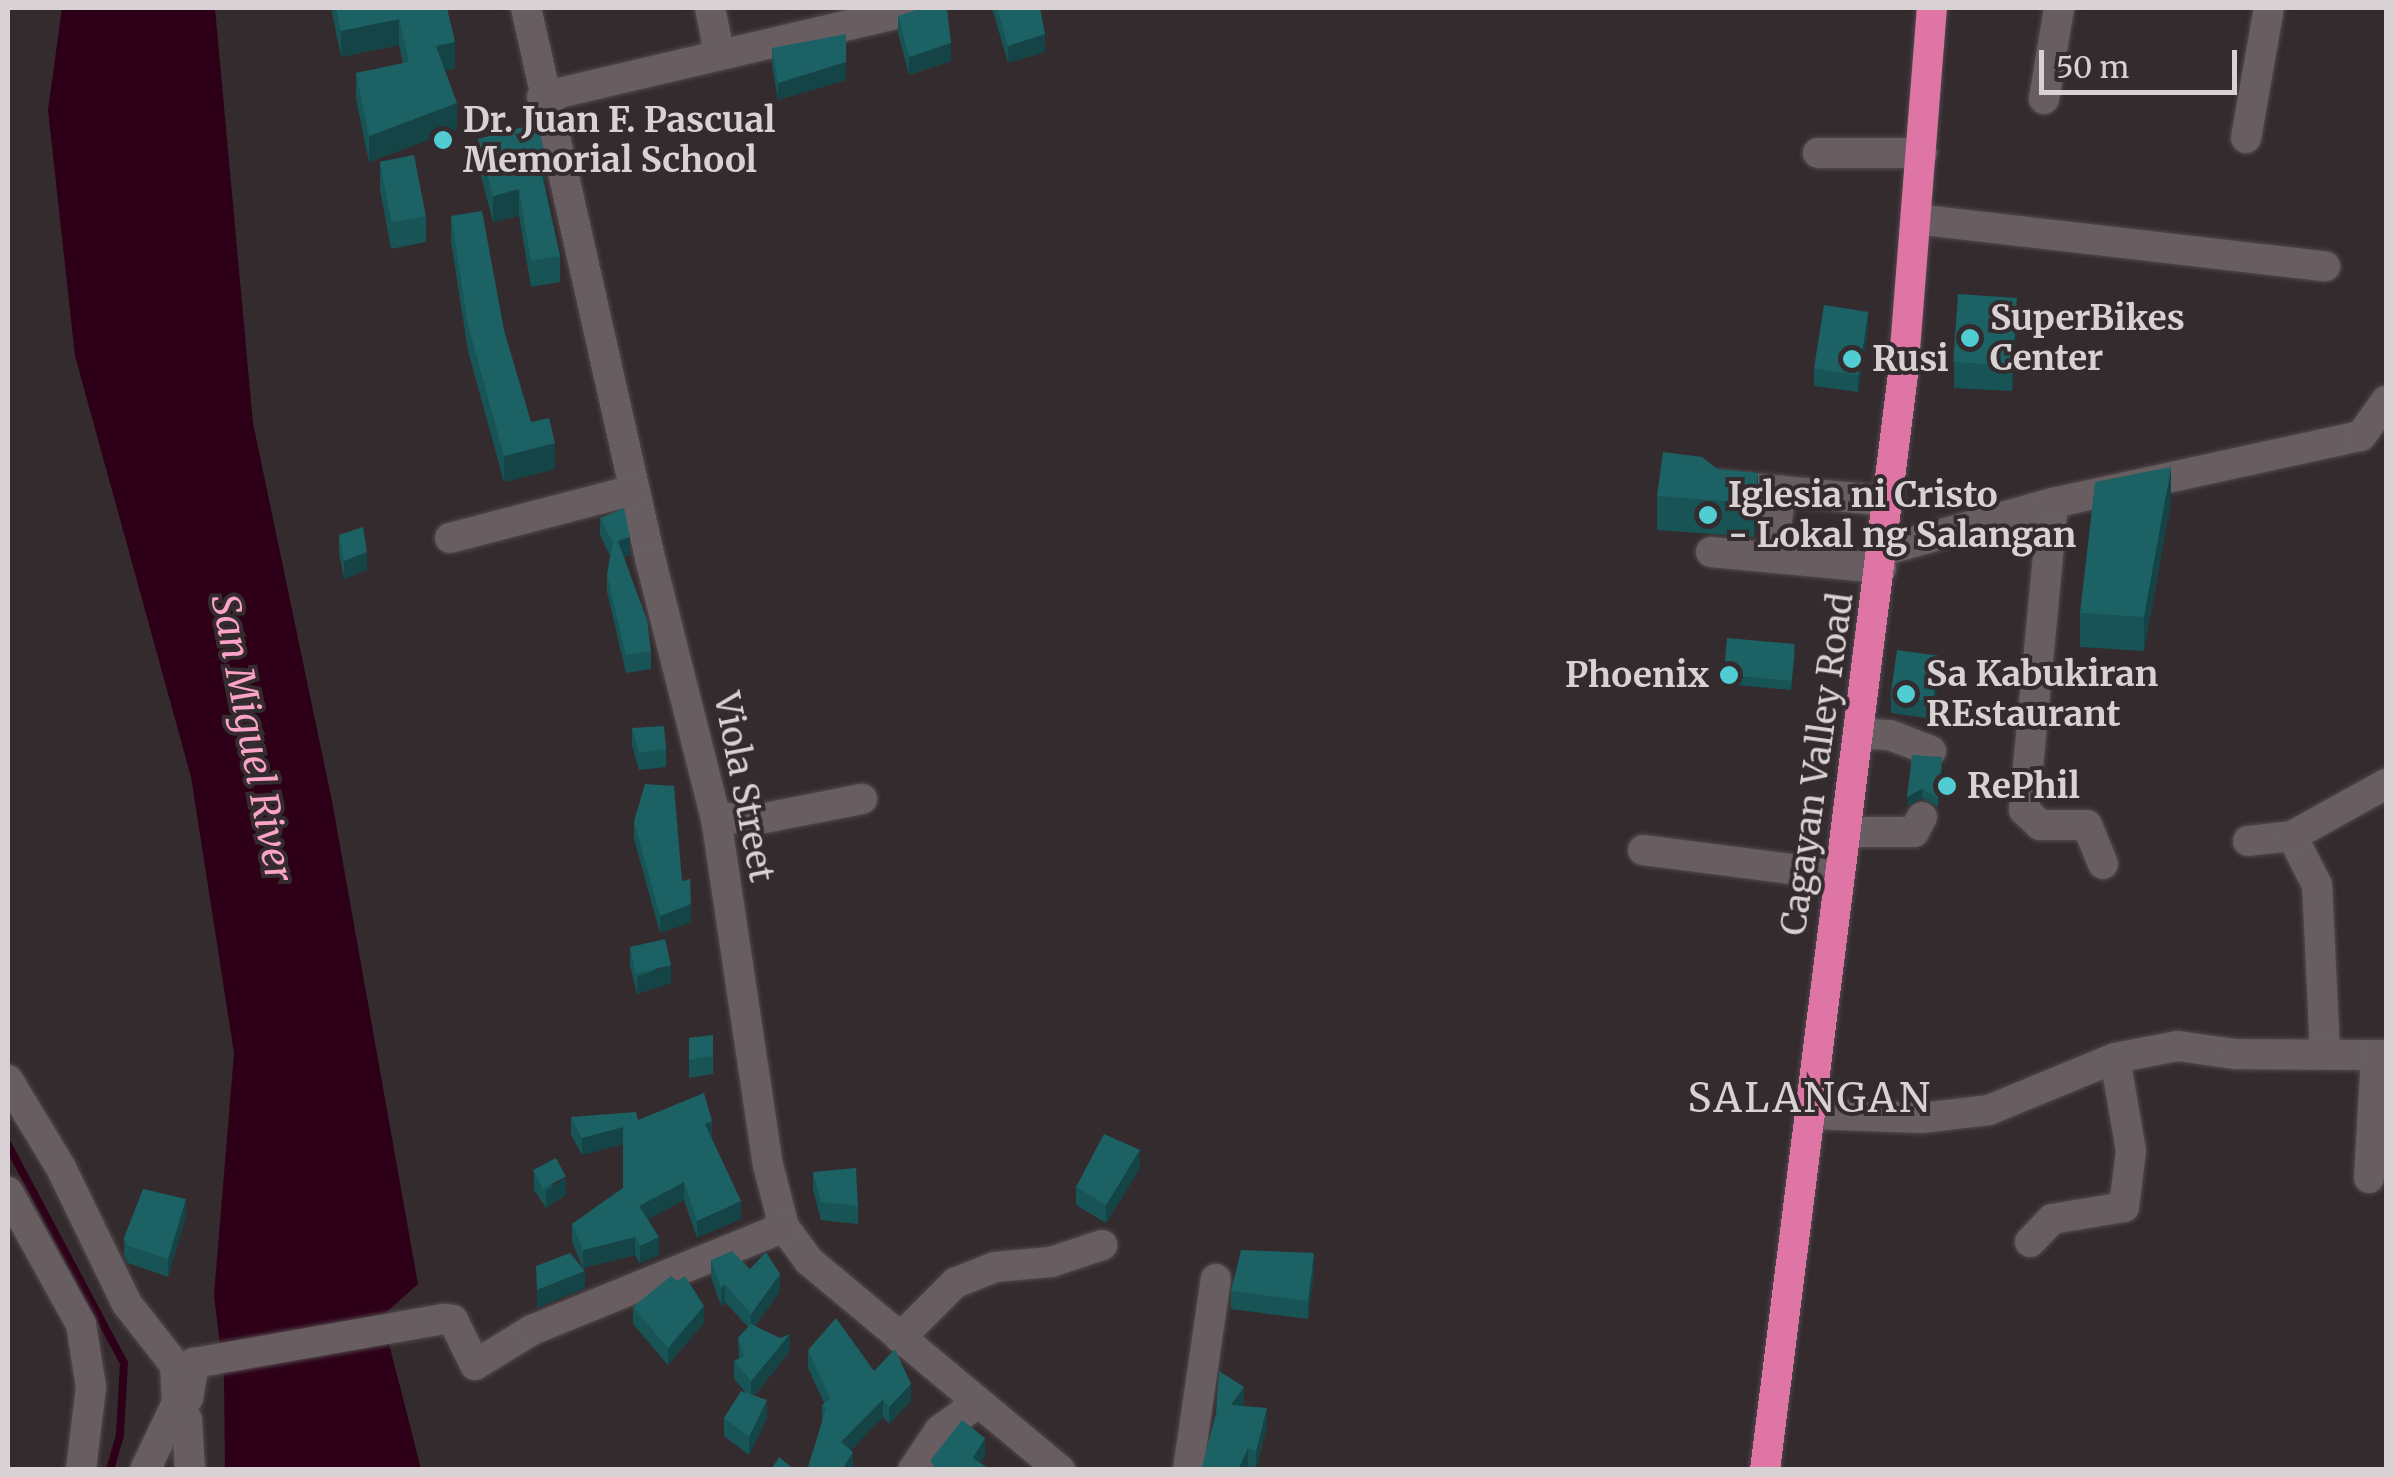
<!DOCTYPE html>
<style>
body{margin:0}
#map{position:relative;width:2394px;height:1477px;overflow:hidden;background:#342b2e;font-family:Merriweather,serif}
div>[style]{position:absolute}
.water>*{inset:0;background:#2e0017}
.stream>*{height:8px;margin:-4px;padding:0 4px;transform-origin:4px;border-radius:4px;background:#2e0017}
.roads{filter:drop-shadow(0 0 2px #51494c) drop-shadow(0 0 2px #51494c)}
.minor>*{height:30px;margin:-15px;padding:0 15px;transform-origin:15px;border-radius:15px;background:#685e62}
.highway>*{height:30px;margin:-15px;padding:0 15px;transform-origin:15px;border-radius:15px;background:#df75a5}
.wall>*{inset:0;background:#185356}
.shaded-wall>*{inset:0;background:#144446;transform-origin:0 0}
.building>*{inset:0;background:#1c6164;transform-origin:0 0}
.dots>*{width:28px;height:28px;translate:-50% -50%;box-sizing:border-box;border:5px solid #342b2e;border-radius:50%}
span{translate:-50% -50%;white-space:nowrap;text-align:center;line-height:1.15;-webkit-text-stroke:8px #342b2e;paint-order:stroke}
.poi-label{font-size:35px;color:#d9d2d5;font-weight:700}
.left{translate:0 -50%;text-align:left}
.right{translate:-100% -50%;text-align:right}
.street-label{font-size:35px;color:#d9d2d5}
.water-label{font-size:38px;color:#fba3c7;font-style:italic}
.quarter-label{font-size:40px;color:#d9d2d5;letter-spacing:2.5px}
.frame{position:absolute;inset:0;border:10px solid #d9d2d5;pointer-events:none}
.scale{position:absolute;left:2039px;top:50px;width:198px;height:45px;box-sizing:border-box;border:5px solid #d9d2d5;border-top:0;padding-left:12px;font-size:30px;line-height:35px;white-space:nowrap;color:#d9d2d5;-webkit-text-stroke:8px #342b2e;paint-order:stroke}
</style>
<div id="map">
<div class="water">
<i style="clip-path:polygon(62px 8px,215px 8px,253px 423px,332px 801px,418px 1284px,382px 1316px,421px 1469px,225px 1469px,224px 1379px,214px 1295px,234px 1053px,191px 777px,75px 356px,48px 110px)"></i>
</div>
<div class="stream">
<i style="left:8px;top:1145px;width:247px;rotate:62deg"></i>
<i style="left:124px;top:1363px;width:72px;rotate:93.2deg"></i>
<i style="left:120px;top:1435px;width:36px;rotate:106deg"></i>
</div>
<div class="roads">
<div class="minor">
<i style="left:526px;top:8px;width:568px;rotate:77.29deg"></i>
<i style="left:651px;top:562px;width:264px;rotate:75.8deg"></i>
<i style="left:716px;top:818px;width:351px;rotate:81.5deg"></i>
<i style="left:768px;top:1165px;width:64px;rotate:75.5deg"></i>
<i style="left:784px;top:1227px;width:42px;rotate:53.7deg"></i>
<i style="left:809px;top:1261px;width:327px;rotate:39.8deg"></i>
<i style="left:710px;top:8px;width:45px;rotate:78.4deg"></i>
<i style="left:542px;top:97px;width:389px;rotate:-13.2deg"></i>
<i style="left:2044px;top:99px;width:92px;rotate:-80.6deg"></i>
<i style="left:2246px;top:138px;width:132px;rotate:-80deg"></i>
<i style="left:1818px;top:153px;width:104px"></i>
<i style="left:1916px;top:219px;width:412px;rotate:6.6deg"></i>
<i style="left:1719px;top:485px;width:171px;rotate:5.4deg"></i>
<i style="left:2053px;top:503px;width:308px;rotate:95.4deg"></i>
<i style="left:2024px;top:810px;width:22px;rotate:43deg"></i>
<i style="left:2040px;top:825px;width:47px"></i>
<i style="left:2087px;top:825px;width:42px;rotate:67.7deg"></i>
<i style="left:450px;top:538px;width:190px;rotate:-14.6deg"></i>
<i style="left:1882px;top:551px;width:178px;rotate:-15.7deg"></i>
<i style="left:2053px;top:503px;width:315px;rotate:-12.3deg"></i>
<i style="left:2361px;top:436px;width:43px;rotate:-54.5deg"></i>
<i style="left:1711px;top:552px;width:171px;rotate:5.4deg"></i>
<i style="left:1772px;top:557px;width:67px;rotate:-82.2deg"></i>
<i style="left:1859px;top:733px;width:31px;rotate:4deg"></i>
<i style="left:1890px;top:735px;width:44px;rotate:21.3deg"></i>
<i style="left:716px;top:818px;width:49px"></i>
<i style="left:765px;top:818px;width:99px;rotate:-11.1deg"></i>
<i style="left:1847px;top:832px;width:67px"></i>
<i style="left:1914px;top:832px;width:17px;rotate:-62deg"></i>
<i style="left:2248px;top:841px;width:44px;rotate:-6.5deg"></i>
<i style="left:1643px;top:850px;width:198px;rotate:7.3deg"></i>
<i style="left:2325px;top:1052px;width:167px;rotate:-92.7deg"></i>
<i style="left:2317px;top:885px;width:55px;rotate:-117deg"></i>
<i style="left:2292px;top:836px;width:107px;rotate:-29deg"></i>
<i style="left:8px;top:1080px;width:103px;rotate:58.9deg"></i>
<i style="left:61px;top:1168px;width:151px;rotate:64.1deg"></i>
<i style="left:127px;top:1304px;width:78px;rotate:51.8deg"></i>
<i style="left:175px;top:1365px;width:38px;rotate:87deg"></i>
<i style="left:177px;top:1403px;width:74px;rotate:115.5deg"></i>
<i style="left:1810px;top:1114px;width:111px;rotate:2.1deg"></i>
<i style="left:1921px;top:1118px;width:68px;rotate:-6.7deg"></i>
<i style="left:1989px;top:1110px;width:136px;rotate:-22.4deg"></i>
<i style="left:2115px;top:1058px;width:64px;rotate:-10.8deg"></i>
<i style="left:2178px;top:1046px;width:58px;rotate:8deg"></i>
<i style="left:2235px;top:1054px;width:151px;rotate:0.4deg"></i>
<i style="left:2369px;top:1178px;width:123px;rotate:-86.7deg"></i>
<i style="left:8px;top:1192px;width:151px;rotate:61.1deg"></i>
<i style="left:81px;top:1324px;width:64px;rotate:81deg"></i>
<i style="left:91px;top:1387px;width:84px;rotate:96.9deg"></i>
<i style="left:2030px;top:1242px;width:32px;rotate:-46deg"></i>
<i style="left:2052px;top:1219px;width:73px;rotate:-9.5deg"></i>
<i style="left:2124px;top:1207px;width:56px;rotate:-82.9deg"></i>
<i style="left:2131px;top:1151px;width:94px;rotate:-99.8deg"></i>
<i style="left:900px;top:1338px;width:78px;rotate:-45deg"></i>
<i style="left:955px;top:1283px;width:43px;rotate:-21.8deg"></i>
<i style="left:995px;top:1267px;width:56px;rotate:-5.1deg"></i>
<i style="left:1051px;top:1262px;width:54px;rotate:-18.4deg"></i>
<i style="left:190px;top:1470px;width:50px;rotate:-93.4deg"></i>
<i style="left:187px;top:1420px;width:20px;rotate:-120deg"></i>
<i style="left:177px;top:1403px;width:12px;rotate:-24deg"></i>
<i style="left:188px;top:1398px;width:36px;rotate:-80deg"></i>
<i style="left:194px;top:1363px;width:254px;rotate:-10deg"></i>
<i style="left:444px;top:1319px;width:9px;rotate:6deg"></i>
<i style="left:453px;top:1320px;width:50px;rotate:63.9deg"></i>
<i style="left:475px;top:1365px;width:67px;rotate:-31.6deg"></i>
<i style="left:532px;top:1330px;width:272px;rotate:-22.2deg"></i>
<i style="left:913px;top:1470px;width:48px;rotate:-56deg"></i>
<i style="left:940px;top:1430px;width:43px;rotate:-35.5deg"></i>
<i style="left:1188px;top:1470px;width:193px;rotate:-81.7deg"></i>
</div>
<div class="highway">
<i style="left:1765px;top:1470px;width:1104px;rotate:-82.82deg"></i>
<i style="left:1903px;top:375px;width:368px;rotate:-85.5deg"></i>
</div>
</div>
<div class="wall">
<i style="clip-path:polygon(331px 8px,447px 8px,455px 68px,445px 70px,457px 129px,369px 162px,356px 99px,356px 73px,403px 63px,399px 45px,341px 57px)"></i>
<i style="clip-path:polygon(992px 8px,1040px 8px,1045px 52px,1008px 63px)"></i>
<i style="clip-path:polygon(898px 16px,951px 61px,909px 75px,898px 33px)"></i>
<i style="clip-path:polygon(772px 48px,846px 80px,778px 100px,772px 65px)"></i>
<i style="clip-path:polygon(478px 139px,545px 182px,544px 182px,560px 256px,560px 282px,531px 287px,519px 216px,493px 222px,478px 165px)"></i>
<i style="clip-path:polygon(380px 164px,426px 216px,426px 242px,391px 249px,380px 190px)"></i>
<i style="clip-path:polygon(451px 216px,531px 422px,555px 469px,504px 482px,468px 351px,451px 242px)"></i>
<i style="clip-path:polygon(2017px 324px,2012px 391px,1954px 388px,1954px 362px)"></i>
<i style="clip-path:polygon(1868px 329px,1858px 392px,1814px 386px,1814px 368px)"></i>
<i style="clip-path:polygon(1717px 469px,1758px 473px,1758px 507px,1754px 537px,1657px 530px,1657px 496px)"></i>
<i style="clip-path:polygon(2171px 501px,2144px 651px,2080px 647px,2080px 613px)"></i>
<i style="clip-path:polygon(600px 518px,630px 554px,624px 557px,651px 651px,651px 669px,626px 673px,607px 592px,607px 575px,610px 556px,600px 535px)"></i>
<i style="clip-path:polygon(339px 535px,367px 570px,344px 579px,339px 553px)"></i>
<i style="clip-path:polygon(1795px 653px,1791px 690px,1723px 684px,1723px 675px)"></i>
<i style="clip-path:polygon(1939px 673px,1933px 719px,1891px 713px,1891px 696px)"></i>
<i style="clip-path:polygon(632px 728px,666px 749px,666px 767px,639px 770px,632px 745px)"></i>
<i style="clip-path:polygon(1942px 766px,1938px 807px,1922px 798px,1907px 806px)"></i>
<i style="clip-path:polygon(634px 821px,682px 881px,691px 922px,660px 933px,634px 839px)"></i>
<i style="clip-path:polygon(630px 949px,671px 983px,637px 994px,630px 966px)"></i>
<i style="clip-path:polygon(713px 1035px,713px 1074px,689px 1078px,689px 1038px)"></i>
<i style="clip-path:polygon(571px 1117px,638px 1120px,712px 1139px,741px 1219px,697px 1238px,684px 1200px,648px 1219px,659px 1255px,640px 1263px,635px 1255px,583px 1268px,572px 1242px,572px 1224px,623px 1188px,623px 1144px,582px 1155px,571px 1135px)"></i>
<i style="clip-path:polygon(1140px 1168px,1106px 1223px,1076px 1205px,1076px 1187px)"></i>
<i style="clip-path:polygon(534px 1172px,566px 1195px,546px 1208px,534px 1190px)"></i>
<i style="clip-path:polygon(813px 1172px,858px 1206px,858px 1224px,821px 1220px,813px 1190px)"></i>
<i style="clip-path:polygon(186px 1216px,168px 1277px,128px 1263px,124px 1256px,124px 1238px)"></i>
<i style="clip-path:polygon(711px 1260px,750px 1269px,780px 1291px,755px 1326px,790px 1351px,754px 1396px,767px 1418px,749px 1455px,724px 1436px,724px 1418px,746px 1393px,734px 1379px,734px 1361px,739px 1359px,738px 1338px,748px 1327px,725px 1302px,721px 1306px,711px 1277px)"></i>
<i style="clip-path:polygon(1314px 1271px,1308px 1319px,1231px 1309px,1231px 1291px)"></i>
<i style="clip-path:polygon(677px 1281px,704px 1323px,668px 1365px,633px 1324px,633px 1307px)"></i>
<i style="clip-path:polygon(808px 1350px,874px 1371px,911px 1401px,889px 1424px,883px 1417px,851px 1450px,853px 1470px,822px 1423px,822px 1406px,824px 1403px,808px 1368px)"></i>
<i style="clip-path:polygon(1244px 1404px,1242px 1406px,1267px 1426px,1256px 1469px,1248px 1466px,1201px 1470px)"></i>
</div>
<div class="shaded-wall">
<i style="clip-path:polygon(399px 19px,399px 45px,341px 57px,341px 31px)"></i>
<i style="clip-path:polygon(1045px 34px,1045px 52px,1008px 63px,1008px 46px)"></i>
<i style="clip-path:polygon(455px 42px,455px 68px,436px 72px,436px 46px)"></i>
<i style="clip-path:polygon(951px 43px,951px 61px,909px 75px,909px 57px)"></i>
<i style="clip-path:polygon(846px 62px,846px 80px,778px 100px,778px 83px)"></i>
<i style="clip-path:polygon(457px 103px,457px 129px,369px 162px,369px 136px)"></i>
<i style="left:545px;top:155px;width:27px;height:7px;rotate:90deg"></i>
<i style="clip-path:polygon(519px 189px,519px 216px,493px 222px,493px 196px)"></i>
<i style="clip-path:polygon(2017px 298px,2017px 324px,2012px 391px,2012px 365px)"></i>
<i style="clip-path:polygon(1868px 312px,1868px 329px,1858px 392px,1858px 374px)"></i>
<i style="clip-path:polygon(555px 443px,555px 469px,504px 482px,504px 456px)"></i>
<i style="clip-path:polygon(2171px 467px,2171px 501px,2144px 651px,2144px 617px)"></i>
<i style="clip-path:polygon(1758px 473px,1758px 507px,1754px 537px,1754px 503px)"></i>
<i style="clip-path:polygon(630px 537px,630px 554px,618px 559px,618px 541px)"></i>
<i style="clip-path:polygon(367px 552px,367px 570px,344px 579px,344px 561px)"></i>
<i style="clip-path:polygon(1939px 656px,1939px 673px,1933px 719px,1933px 701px)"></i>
<i style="clip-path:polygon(1922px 789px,1922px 798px,1907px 806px,1907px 797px)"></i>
<i style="clip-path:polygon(691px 904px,691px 922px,660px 933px,660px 916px)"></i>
<i style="clip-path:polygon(671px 965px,671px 983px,637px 994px,637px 977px)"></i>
<i style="clip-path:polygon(712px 1121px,712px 1139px,705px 1124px)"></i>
<i style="clip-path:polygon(623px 1127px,623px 1144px,582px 1155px,582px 1138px)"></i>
<i style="clip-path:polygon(1140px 1150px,1140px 1168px,1106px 1223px,1106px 1205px)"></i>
<i style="clip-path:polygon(566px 1177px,566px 1195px,546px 1208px,546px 1191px)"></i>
<i style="clip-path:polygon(684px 1182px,684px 1200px,639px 1224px,639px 1206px)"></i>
<i style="clip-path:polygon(186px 1199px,186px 1216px,168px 1277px,168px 1259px)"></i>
<i style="clip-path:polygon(741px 1201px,741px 1219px,697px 1238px,697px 1221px)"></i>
<i style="clip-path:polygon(635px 1237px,635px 1255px,583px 1268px,583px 1250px)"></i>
<i style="clip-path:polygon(659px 1237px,659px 1255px,640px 1263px,640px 1246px)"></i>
<i style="clip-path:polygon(1314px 1253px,1314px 1271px,1308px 1319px,1308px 1301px)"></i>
<i style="clip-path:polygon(585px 1271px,585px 1288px,537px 1308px,537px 1290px)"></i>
<i style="clip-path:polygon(780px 1274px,780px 1291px,751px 1331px,751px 1314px)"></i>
<i style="clip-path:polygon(725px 1284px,725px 1302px,721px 1306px,721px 1288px)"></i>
<i style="clip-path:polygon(704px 1306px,704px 1323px,668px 1365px,668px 1348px)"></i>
<i style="clip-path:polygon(790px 1334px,790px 1351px,751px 1399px,751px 1381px)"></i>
<i style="clip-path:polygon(911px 1384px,911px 1401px,889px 1424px,889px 1407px)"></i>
<i style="clip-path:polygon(1244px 1387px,1244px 1404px,1231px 1423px,1231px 1405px)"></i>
<i style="clip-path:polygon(883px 1399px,883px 1417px,841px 1460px,841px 1442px)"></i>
<i style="clip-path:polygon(767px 1400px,767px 1418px,749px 1455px,749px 1437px)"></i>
<i style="clip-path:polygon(1267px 1408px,1267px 1426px,1256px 1469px,1256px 1451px)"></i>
<i style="clip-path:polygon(985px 1438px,985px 1456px,976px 1470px,973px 1458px)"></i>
<i style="clip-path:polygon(1248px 1448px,1248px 1466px,1246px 1470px,1238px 1470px)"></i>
<i style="clip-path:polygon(853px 1452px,853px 1470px,842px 1470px)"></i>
</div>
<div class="building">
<i style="clip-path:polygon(336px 8px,447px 8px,455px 42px,436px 46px,457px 103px,369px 136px,356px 73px,409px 62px,399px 19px,341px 31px)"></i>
<i style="clip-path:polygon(922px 8px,947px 8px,951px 43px,909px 57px,898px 16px)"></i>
<i style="clip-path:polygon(997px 8px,1040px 8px,1045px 34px,1008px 46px)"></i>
<i style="clip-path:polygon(846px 34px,846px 62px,778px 83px,772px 48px)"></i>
<i style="clip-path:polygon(538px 123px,545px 155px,538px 157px,560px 256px,531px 261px,519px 189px,493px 196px,478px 139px)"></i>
<i style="left:414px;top:155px;width:62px;height:35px;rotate:79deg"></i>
<i style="clip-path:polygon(482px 211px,504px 330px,531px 422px,549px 418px,555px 443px,504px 456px,468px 325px,451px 216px)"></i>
<i style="left:1958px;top:294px;width:59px;height:68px;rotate:4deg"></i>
<i style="left:1824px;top:305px;width:45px;height:64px;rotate:9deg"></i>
<i style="clip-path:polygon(1663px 452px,1702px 457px,1717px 469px,1758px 473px,1754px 503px,1657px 496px)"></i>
<i style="clip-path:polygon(2171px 467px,2144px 617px,2080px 613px,2095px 482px)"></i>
<i style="clip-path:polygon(624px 508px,630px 537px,618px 541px,647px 620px,651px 651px,626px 655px,607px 575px,613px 543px,600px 518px)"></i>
<i style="clip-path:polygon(363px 527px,367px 552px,344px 561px,339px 535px)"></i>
<i style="left:1727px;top:638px;width:68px;height:37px;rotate:5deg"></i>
<i style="left:1897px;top:650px;width:42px;height:46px;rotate:8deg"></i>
<i style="clip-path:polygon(664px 726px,666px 749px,639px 753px,632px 728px)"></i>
<i style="clip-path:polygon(1912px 755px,1942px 757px,1938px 798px,1922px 789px,1907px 797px)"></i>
<i style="clip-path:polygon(645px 784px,674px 786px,682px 881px,690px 879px,691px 904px,660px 916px,634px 821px)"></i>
<i style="left:665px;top:939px;width:27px;height:36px;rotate:77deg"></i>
<i style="clip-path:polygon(713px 1035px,713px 1056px,689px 1060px,689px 1038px)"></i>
<i style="clip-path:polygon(704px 1093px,712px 1121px,705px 1124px,741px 1201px,697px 1221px,684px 1182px,639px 1206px,659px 1237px,640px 1246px,635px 1237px,583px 1250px,572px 1224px,623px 1188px,623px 1127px,582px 1138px,571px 1117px,636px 1112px,638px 1120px)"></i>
<i style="clip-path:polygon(1104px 1134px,1140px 1150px,1106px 1205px,1076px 1187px)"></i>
<i style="left:556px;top:1158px;width:21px;height:26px;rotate:62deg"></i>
<i style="clip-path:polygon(856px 1168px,858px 1206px,821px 1202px,813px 1172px)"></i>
<i style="clip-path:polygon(143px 1189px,186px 1199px,168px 1259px,128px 1246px,124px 1238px)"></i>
<i style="clip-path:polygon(1241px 1250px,1314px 1253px,1308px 1301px,1231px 1291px)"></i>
<i style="clip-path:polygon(732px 1251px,750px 1269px,766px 1252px,780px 1274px,751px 1314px,725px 1284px,721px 1288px,711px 1260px)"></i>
<i style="clip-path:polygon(570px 1253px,585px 1271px,537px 1290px,536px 1266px)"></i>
<i style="clip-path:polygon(671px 1276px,677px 1281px,685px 1276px,704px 1306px,668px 1348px,633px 1307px)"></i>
<i style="clip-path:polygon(836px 1318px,874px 1371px,895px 1349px,911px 1384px,889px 1407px,883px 1399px,841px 1442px,853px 1452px,842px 1470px,807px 1470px,826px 1409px,822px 1406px,830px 1398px,808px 1350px)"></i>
<i style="clip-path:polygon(751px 1324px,780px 1338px,790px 1334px,751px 1381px,734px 1361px,744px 1356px,738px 1338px)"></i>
<i style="clip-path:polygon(1219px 1371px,1244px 1387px,1231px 1405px,1267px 1408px,1256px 1451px,1248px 1448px,1238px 1470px,1201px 1470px,1216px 1414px)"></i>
<i style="clip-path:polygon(741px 1391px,767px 1400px,749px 1437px,724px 1418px)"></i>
<i style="clip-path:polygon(962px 1420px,985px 1438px,973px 1458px,991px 1470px,938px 1470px,930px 1461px)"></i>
<i style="clip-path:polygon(779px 1457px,795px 1470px,771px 1470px)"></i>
</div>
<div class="dots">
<i style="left:443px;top:140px;background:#51ccd2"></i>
<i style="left:1970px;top:338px;background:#51ccd2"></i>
<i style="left:1852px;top:359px;background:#51ccd2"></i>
<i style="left:1708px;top:515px;background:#51ccd2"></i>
<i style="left:1729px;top:675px;background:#51ccd2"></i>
<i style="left:1906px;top:694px;background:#51ccd2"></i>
<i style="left:1947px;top:786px;background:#51ccd2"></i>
</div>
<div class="poi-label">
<span class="left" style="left:463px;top:140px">Dr. Juan F. Pascual<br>Memorial School</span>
<span class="left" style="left:1990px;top:338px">SuperBikes<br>Center</span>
<span class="left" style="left:1872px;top:359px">Rusi</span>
<span class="left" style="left:1728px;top:515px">Iglesia ni Cristo<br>- Lokal ng Salangan</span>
<span class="left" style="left:1926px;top:694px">Sa Kabukiran<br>REstaurant</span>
<span class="right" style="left:1709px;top:675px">Phoenix</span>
<span class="left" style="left:1967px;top:786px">RePhil</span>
</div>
<div class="street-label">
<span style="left:1817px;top:764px;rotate:-82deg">Cagayan Valley Road</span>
<span style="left:744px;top:787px;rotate:79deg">Viola Street</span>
</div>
<div class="water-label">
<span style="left:252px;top:738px;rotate:79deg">San Miguel River</span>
</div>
<div class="quarter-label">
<span style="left:1810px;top:1098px">SALANGAN</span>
</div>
<div class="frame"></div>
<div class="scale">50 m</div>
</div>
